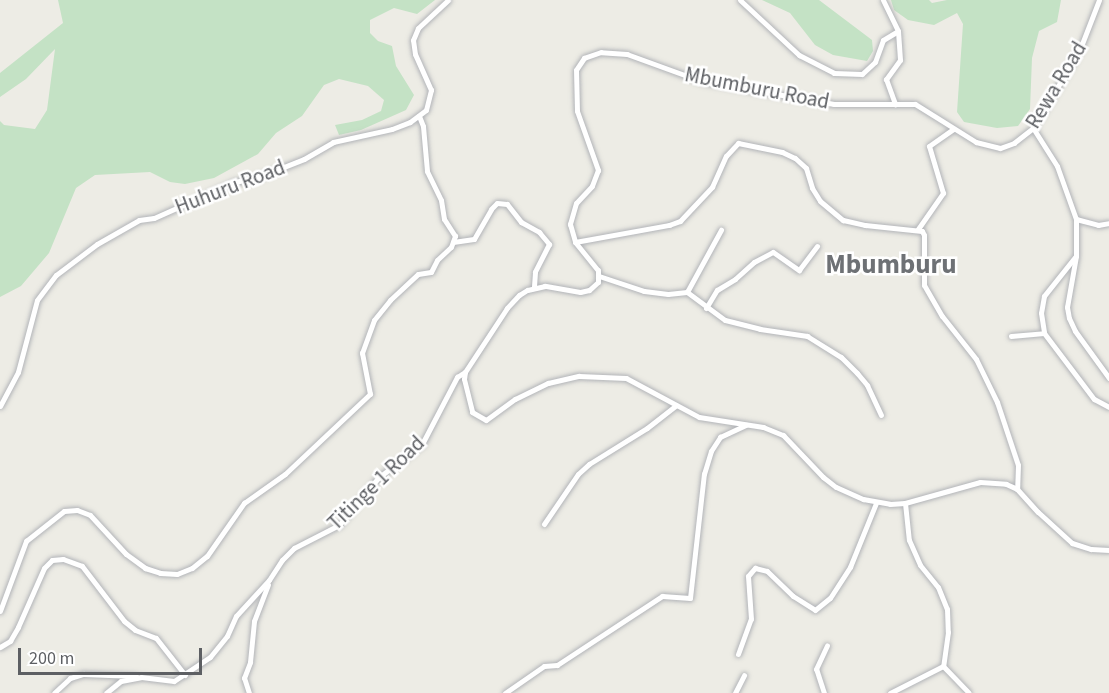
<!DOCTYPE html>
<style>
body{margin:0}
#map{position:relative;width:1109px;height:693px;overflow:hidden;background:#edece5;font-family:"Source Sans 3",sans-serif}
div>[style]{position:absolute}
.green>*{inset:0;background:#c4e2c5}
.roads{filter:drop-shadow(0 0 2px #b2b4b8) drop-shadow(0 0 2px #b2b4b8)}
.minor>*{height:5px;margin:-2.5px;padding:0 2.5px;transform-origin:2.5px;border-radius:2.5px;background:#fff}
span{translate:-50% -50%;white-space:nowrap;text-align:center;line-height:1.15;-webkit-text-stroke:5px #fff;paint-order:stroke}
.street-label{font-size:21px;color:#5d5f63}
.district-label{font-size:27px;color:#6e7175;font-weight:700}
.scale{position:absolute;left:18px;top:648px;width:184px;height:27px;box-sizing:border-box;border:3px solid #5d5f63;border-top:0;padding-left:8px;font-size:18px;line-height:21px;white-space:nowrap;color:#5d5f63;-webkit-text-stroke:4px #fff;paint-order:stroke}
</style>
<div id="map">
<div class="green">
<i style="clip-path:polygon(58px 0,435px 0,417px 14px,394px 8px,370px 20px,370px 33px,378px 41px,392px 46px,396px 66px,414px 95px,406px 110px,361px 130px,339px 135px,335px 125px,362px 120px,381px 111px,384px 100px,368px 86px,339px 79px,324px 85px,302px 116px,276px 133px,258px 154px,214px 178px,185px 184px,170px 182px,150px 172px,95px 175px,76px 188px,49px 253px,21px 286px,0 297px,0 121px,4px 125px,35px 129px,47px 110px,55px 49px,26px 79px,0 97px,0 73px,63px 23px)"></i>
<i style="clip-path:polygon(762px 0,819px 0,872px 40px,873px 51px,867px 61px,833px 55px,815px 45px,790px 13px)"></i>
<i style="clip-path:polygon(891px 0,929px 0,932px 3px,947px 0,1061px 0,1057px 22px,1039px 31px,1032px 58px,1030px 109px,1018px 126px,997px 128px,964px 122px,957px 112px,963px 24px,957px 13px,934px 25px,908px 20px,894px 10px)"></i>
</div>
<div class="roads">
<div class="minor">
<i style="left:740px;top:0;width:81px;rotate:43deg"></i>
<i style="left:799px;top:55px;width:39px;rotate:27deg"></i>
<i style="left:834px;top:73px;width:28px;rotate:2deg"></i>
<i style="left:862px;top:74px;width:18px;rotate:-43deg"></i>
<i style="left:875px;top:62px;width:23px;rotate:-70deg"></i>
<i style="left:883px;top:40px;width:17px;rotate:-31deg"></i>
<i style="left:883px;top:0;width:34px;rotate:64deg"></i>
<i style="left:898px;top:31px;width:29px;rotate:86deg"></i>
<i style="left:900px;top:60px;width:24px;rotate:126deg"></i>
<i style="left:886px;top:79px;width:27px;rotate:70deg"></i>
<i style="left:1099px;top:0;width:53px;rotate:111.2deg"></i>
<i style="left:1080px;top:49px;width:92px;rotate:120.7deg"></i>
<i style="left:1033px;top:128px;width:24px;rotate:142deg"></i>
<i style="left:1014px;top:143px;width:15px;rotate:160deg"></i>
<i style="left:1000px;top:148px;width:25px;rotate:-166deg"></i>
<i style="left:976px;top:142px;width:72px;rotate:-148.1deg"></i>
<i style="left:915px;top:104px;width:81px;rotate:180deg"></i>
<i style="left:834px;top:104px;width:135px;rotate:-170.2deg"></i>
<i style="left:701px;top:81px;width:79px;rotate:-160deg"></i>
<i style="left:627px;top:54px;width:26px;rotate:-176deg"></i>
<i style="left:601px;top:52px;width:18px;rotate:161deg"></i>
<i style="left:584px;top:58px;width:14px;rotate:124deg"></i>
<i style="left:576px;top:70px;width:41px;rotate:88.6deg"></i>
<i style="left:577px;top:111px;width:63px;rotate:70.4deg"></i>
<i style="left:598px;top:170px;width:17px;rotate:111deg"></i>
<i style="left:592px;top:186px;width:23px;rotate:133deg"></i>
<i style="left:576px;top:203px;width:22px;rotate:106deg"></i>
<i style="left:570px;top:224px;width:19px;rotate:74deg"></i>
<i style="left:575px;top:242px;width:36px;rotate:51deg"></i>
<i style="left:598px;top:270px;width:12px;rotate:90deg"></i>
<i style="left:598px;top:282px;width:12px;rotate:138deg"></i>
<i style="left:589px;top:290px;width:9px;rotate:167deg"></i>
<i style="left:580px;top:292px;width:36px;rotate:-170deg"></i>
<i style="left:545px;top:286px;width:18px;rotate:167deg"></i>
<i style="left:527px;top:290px;width:9px;rotate:148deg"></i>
<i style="left:519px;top:295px;width:18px;rotate:133deg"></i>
<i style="left:507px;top:308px;width:77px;rotate:123.3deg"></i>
<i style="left:465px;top:372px;width:7px;rotate:98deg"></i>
<i style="left:464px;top:379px;width:34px;rotate:76deg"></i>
<i style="left:472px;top:412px;width:16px;rotate:30deg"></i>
<i style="left:486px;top:420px;width:36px;rotate:-36deg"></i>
<i style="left:515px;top:399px;width:37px;rotate:-26deg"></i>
<i style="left:548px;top:383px;width:32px;rotate:-13deg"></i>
<i style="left:579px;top:376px;width:47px;rotate:2.4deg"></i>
<i style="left:626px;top:378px;width:83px;rotate:28.1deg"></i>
<i style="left:699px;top:417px;width:65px;rotate:8.9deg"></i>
<i style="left:763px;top:427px;width:22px;rotate:22deg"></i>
<i style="left:783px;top:435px;width:58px;rotate:46.4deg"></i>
<i style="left:823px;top:477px;width:16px;rotate:38deg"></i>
<i style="left:836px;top:487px;width:30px;rotate:24deg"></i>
<i style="left:863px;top:499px;width:27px;rotate:10deg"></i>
<i style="left:890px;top:504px;width:15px;rotate:-4deg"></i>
<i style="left:905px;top:503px;width:78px;rotate:-15.6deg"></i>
<i style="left:980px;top:482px;width:26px;rotate:4deg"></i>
<i style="left:1006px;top:484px;width:12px;rotate:24deg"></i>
<i style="left:1017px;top:489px;width:31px;rotate:48deg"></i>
<i style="left:1038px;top:512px;width:46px;rotate:42.4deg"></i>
<i style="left:1072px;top:543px;width:20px;rotate:18deg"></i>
<i style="left:1091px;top:549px;width:18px;rotate:3deg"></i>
<i style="left:1033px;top:128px;width:45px;rotate:57.7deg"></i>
<i style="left:1057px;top:166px;width:56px;rotate:70.3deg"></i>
<i style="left:1076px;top:219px;width:37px;rotate:90deg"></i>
<i style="left:1076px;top:256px;width:52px;rotate:100deg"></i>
<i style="left:1067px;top:307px;width:11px;rotate:80deg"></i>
<i style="left:1069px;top:318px;width:14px;rotate:65deg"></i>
<i style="left:1075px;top:331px;width:58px;rotate:54.1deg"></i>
<i style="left:1076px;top:219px;width:23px;rotate:15deg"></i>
<i style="left:1098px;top:225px;width:11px;rotate:-10deg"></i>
<i style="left:918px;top:229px;width:44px;rotate:-55.2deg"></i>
<i style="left:943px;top:193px;width:49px;rotate:-106.6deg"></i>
<i style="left:929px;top:146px;width:29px;rotate:-35deg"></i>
<i style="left:453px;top:242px;width:21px;rotate:-8deg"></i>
<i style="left:474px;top:239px;width:34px;rotate:-60deg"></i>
<i style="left:491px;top:209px;width:8px;rotate:-45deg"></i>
<i style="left:497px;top:203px;width:10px;rotate:6deg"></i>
<i style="left:507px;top:204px;width:23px;rotate:52deg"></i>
<i style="left:521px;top:222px;width:21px;rotate:29deg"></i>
<i style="left:539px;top:232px;width:16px;rotate:50deg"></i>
<i style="left:549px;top:244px;width:31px;rotate:117deg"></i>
<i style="left:535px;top:272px;width:16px;rotate:94deg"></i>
<i style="left:575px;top:242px;width:96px;rotate:-10.3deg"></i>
<i style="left:669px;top:225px;width:12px;rotate:-20deg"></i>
<i style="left:680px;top:221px;width:47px;rotate:-46.7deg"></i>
<i style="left:712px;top:187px;width:34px;rotate:-66deg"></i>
<i style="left:726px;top:156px;width:18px;rotate:-47deg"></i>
<i style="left:738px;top:143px;width:45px;rotate:11.6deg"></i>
<i style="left:782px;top:152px;width:14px;rotate:25deg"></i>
<i style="left:795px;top:158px;width:15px;rotate:42deg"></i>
<i style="left:806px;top:168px;width:21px;rotate:73deg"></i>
<i style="left:812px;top:188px;width:15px;rotate:58deg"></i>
<i style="left:820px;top:201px;width:30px;rotate:40deg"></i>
<i style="left:843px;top:220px;width:23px;rotate:13deg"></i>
<i style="left:865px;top:225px;width:57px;rotate:6deg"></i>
<i style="left:922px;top:231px;width:4px;rotate:63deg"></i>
<i style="left:924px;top:235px;width:50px;rotate:90deg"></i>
<i style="left:924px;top:285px;width:36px;rotate:60deg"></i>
<i style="left:942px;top:316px;width:55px;rotate:51.7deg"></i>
<i style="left:976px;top:359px;width:48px;rotate:64deg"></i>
<i style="left:997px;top:402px;width:66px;rotate:71.6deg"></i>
<i style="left:1018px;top:465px;width:24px;rotate:92deg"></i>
<i style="left:1075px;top:257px;width:50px;rotate:128.5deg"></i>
<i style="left:1044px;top:296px;width:17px;rotate:100deg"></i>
<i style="left:1041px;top:313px;width:20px;rotate:81deg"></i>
<i style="left:1044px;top:333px;width:83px;rotate:52.9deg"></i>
<i style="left:1094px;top:399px;width:17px;rotate:28deg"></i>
<i style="left:599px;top:276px;width:47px;rotate:18.4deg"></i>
<i style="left:644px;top:291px;width:24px;rotate:7deg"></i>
<i style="left:668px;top:294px;width:19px;rotate:-6deg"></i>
<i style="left:687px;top:292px;width:47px;rotate:36.4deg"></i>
<i style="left:725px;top:320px;width:36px;rotate:14deg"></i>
<i style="left:760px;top:329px;width:48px;rotate:8.5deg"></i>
<i style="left:807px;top:336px;width:40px;rotate:32deg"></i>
<i style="left:841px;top:357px;width:23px;rotate:45deg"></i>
<i style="left:857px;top:373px;width:16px;rotate:50deg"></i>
<i style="left:867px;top:385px;width:33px;rotate:65deg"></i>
<i style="left:687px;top:292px;width:71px;rotate:-61.3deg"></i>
<i style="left:706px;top:308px;width:21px;rotate:-59deg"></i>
<i style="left:717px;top:290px;width:21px;rotate:-31deg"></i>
<i style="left:735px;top:279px;width:25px;rotate:-42deg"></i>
<i style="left:754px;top:262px;width:21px;rotate:-28deg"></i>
<i style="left:773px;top:252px;width:32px;rotate:35deg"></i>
<i style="left:799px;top:270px;width:30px;rotate:-53deg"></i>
<i style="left:1011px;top:336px;width:33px;rotate:-5deg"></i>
<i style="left:0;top:406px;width:38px;rotate:-62deg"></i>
<i style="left:18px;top:372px;width:74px;rotate:-75.2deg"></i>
<i style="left:37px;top:300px;width:31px;rotate:-53deg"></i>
<i style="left:56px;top:275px;width:51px;rotate:-37.1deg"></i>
<i style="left:97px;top:244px;width:48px;rotate:-29.7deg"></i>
<i style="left:139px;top:220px;width:15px;rotate:-8deg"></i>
<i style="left:154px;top:218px;width:89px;rotate:-24deg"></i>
<i style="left:235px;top:182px;width:27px;rotate:-13deg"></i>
<i style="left:261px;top:176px;width:46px;rotate:-21.6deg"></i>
<i style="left:304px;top:159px;width:34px;rotate:-30deg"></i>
<i style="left:333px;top:142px;width:60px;rotate:-12.4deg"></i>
<i style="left:392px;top:129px;width:19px;rotate:-21deg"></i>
<i style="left:410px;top:122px;width:20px;rotate:-37deg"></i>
<i style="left:426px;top:110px;width:21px;rotate:-76deg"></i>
<i style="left:431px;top:90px;width:39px;rotate:-114deg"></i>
<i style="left:415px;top:54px;width:14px;rotate:-98deg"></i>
<i style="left:413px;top:40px;width:13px;rotate:-67deg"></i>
<i style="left:418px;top:28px;width:41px;rotate:-43deg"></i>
<i style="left:905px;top:503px;width:37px;rotate:84deg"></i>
<i style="left:909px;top:540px;width:27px;rotate:66deg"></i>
<i style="left:920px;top:565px;width:28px;rotate:51deg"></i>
<i style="left:938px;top:587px;width:24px;rotate:68deg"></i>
<i style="left:947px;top:609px;width:23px;rotate:88deg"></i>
<i style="left:948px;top:632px;width:34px;rotate:98deg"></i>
<i style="left:544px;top:524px;width:60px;rotate:-55.8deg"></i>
<i style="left:578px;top:474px;width:15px;rotate:-42deg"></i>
<i style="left:589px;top:464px;width:68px;rotate:-31.8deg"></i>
<i style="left:647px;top:428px;width:37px;rotate:-38deg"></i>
<i style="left:0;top:611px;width:75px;rotate:-69.6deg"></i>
<i style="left:26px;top:541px;width:48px;rotate:-38.3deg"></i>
<i style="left:64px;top:511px;width:13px;rotate:-4deg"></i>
<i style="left:77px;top:510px;width:14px;rotate:21deg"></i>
<i style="left:90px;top:515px;width:53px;rotate:47.3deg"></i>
<i style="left:126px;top:554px;width:24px;rotate:36deg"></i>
<i style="left:145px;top:568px;width:16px;rotate:18deg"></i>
<i style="left:160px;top:573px;width:17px;rotate:3deg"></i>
<i style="left:177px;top:574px;width:16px;rotate:-22deg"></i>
<i style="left:192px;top:568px;width:19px;rotate:-39deg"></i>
<i style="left:207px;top:556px;width:65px;rotate:-55.1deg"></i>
<i style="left:244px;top:503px;width:50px;rotate:-35.3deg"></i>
<i style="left:285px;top:474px;width:117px;rotate:-43.3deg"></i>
<i style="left:370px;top:394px;width:42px;rotate:-101deg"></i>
<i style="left:362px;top:353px;width:35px;rotate:-70deg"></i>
<i style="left:374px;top:320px;width:26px;rotate:-51deg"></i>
<i style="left:390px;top:300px;width:38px;rotate:-43deg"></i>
<i style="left:418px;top:274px;width:13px;rotate:-9deg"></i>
<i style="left:431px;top:272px;width:13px;rotate:-63deg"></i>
<i style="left:437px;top:260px;width:19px;rotate:-43deg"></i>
<i style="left:451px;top:247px;width:12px;rotate:-70deg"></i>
<i style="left:455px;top:236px;width:20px;rotate:-123deg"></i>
<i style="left:444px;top:219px;width:19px;rotate:-99deg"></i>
<i style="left:441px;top:200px;width:32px;rotate:-116deg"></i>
<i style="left:427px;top:171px;width:45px;rotate:-95.1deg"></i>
<i style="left:423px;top:126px;width:11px;rotate:-112deg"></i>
<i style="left:0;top:647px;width:12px;rotate:-31deg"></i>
<i style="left:10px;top:641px;width:16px;rotate:-60deg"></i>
<i style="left:18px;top:627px;width:64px;rotate:-66.2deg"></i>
<i style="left:44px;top:568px;width:11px;rotate:-45deg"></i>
<i style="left:52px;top:560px;width:11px;rotate:-5deg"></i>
<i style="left:63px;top:559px;width:20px;rotate:20deg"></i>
<i style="left:82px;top:566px;width:69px;rotate:52.6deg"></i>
<i style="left:124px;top:621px;width:14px;rotate:39deg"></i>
<i style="left:135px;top:630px;width:22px;rotate:21deg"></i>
<i style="left:156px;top:638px;width:47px;rotate:51.9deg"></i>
<i style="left:738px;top:654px;width:37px;rotate:-70deg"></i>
<i style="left:751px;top:619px;width:43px;rotate:-94deg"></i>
<i style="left:748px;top:576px;width:11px;rotate:-49deg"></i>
<i style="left:755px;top:568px;width:12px;rotate:14deg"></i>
<i style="left:767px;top:571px;width:36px;rotate:44deg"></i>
<i style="left:793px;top:596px;width:26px;rotate:32deg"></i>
<i style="left:815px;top:610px;width:19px;rotate:-39deg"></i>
<i style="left:830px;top:598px;width:37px;rotate:-57deg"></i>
<i style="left:850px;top:567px;width:69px;rotate:-67.9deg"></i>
<i style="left:943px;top:666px;width:37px;rotate:46deg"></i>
<i style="left:54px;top:693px;width:22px;rotate:-43deg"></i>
<i style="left:70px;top:678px;width:14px;rotate:-17deg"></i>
<i style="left:83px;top:674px;width:53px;rotate:2.2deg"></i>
<i style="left:106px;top:693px;width:19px;rotate:-39deg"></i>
<i style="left:121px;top:681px;width:20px;rotate:-11deg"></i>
<i style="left:141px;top:677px;width:33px;rotate:7deg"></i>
<i style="left:174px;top:681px;width:43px;rotate:-33.7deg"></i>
<i style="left:210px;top:657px;width:27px;rotate:-51deg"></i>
<i style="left:227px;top:636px;width:22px;rotate:-66deg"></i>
<i style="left:236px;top:616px;width:49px;rotate:-47.5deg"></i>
<i style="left:269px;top:580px;width:24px;rotate:-57deg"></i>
<i style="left:282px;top:560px;width:17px;rotate:-45deg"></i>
<i style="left:294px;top:548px;width:51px;rotate:-27.1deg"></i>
<i style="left:339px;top:525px;width:61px;rotate:-50.3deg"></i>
<i style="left:378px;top:478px;width:56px;rotate:-37.7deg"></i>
<i style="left:422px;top:444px;width:76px;rotate:-62.4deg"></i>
<i style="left:457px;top:377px;width:9px;rotate:-32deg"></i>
<i style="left:249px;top:693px;width:16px;rotate:-108deg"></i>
<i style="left:244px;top:678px;width:17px;rotate:-69deg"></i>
<i style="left:250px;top:662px;width:41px;rotate:-84.4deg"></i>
<i style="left:254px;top:621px;width:39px;rotate:-69deg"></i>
<i style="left:505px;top:693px;width:47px;rotate:-34.7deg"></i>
<i style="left:544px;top:666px;width:13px;rotate:-4deg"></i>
<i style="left:557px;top:665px;width:126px;rotate:-33.3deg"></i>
<i style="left:662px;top:596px;width:28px;rotate:4deg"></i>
<i style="left:690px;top:598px;width:125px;rotate:-83.6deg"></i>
<i style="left:704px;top:474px;width:24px;rotate:-73deg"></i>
<i style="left:711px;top:451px;width:17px;rotate:-57deg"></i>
<i style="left:720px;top:437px;width:29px;rotate:-25deg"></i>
<i style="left:735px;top:693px;width:20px;rotate:-63deg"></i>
<i style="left:824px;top:693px;width:25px;rotate:-108deg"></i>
<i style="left:816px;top:669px;width:26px;rotate:-65deg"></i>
<i style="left:890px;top:693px;width:59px;rotate:-27deg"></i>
</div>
</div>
<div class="street-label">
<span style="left:1056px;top:85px;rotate:-59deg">Rewa Road</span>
<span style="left:757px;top:88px;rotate:11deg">Mbumburu Road</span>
<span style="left:230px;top:187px;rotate:-21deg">Huhuru Road</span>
<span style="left:376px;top:483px;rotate:-44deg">Titinge 1 Road</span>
</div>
<div class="district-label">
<span style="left:891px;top:265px">Mbumburu</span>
</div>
<div class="scale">200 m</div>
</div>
